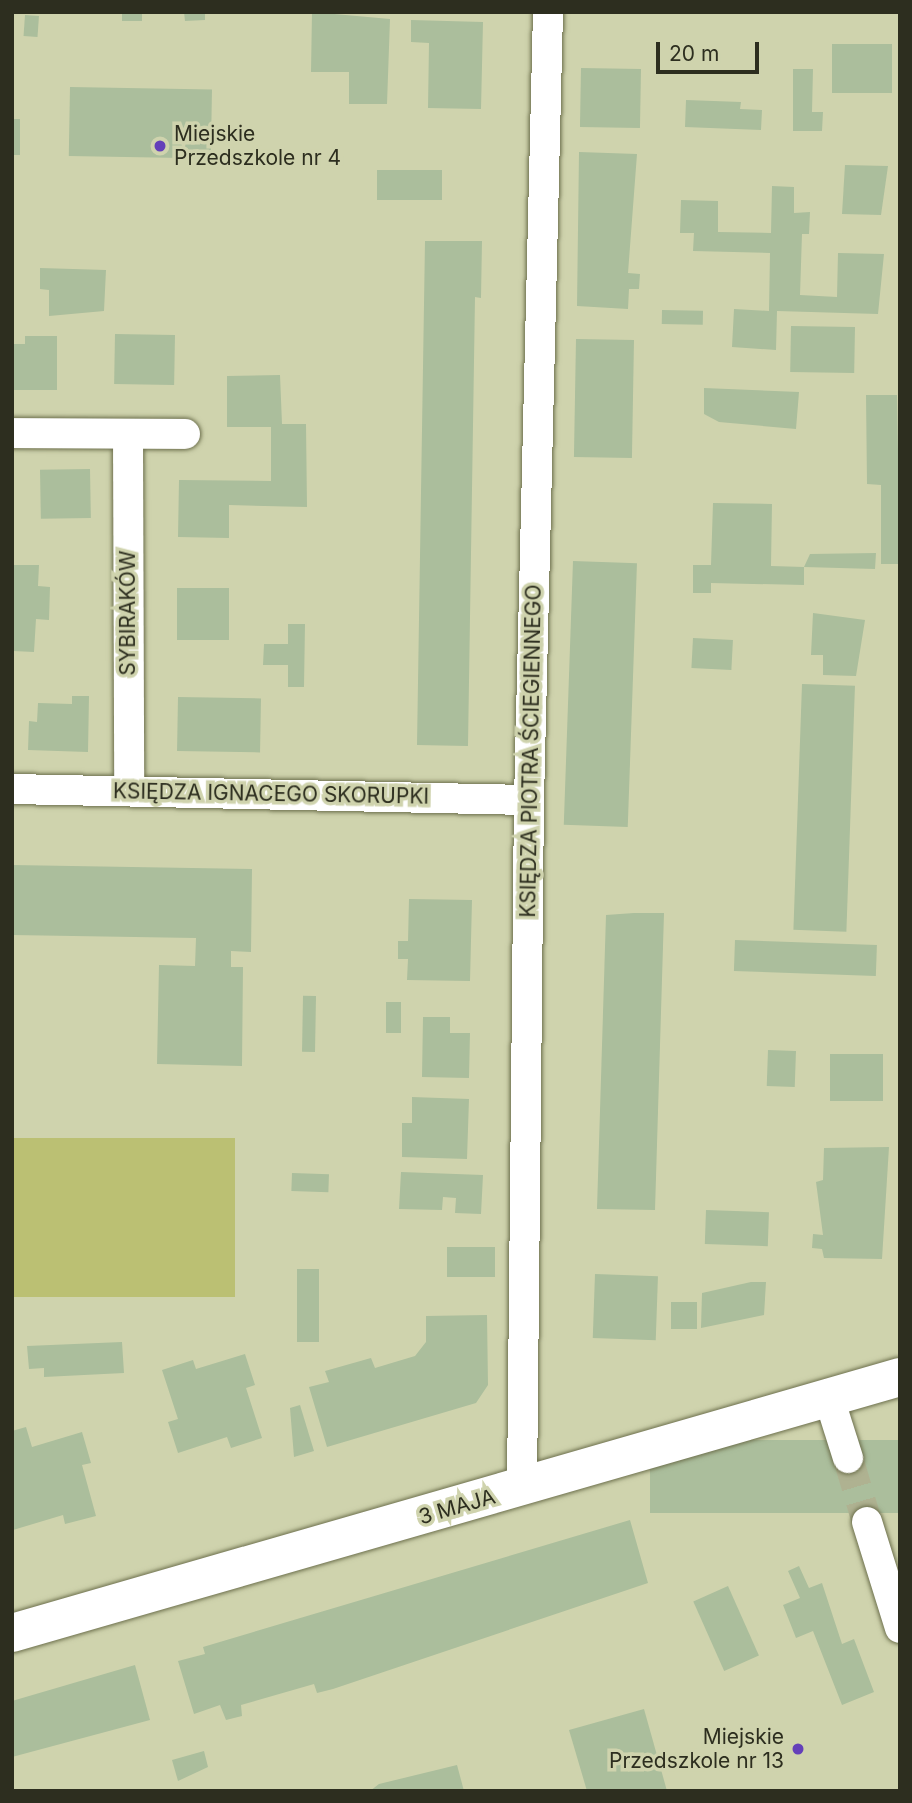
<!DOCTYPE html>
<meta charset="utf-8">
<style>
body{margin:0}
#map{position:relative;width:912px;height:1803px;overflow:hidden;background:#cfd3ad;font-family:Inter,sans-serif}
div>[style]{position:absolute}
.green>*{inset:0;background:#bbc073;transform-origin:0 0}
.building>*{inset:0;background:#abbe9c;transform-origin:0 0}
.minor-tunnel>*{height:30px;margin-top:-15px;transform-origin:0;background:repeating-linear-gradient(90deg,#afb291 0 30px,transparent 0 45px)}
.roads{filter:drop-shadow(0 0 2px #6d704d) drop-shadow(0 0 2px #6d704d)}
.minor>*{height:30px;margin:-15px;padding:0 15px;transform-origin:15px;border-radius:15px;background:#fff}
.secondary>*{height:38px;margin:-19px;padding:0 19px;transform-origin:19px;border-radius:19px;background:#fff}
.dots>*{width:19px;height:19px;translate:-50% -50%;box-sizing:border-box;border:4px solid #cfd3ad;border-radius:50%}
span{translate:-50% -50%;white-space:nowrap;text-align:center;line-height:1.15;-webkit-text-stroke:7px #cfd3ad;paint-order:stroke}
.poi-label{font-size:21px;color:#2d2e1f}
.left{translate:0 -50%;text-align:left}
.right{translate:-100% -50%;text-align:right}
.street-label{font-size:21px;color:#2d2e1f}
.frame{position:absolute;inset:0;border:14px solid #2d2e1f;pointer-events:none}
.scale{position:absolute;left:656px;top:42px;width:103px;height:32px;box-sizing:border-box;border:4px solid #2d2e1f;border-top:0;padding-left:9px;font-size:21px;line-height:24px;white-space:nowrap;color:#2d2e1f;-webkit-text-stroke:5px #cfd3ad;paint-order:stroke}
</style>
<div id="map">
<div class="green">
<i style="left:235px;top:1138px;width:159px;height:223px;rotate:90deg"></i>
</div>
<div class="building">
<i style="left:122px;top:12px;width:20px;height:9px"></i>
<i style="clip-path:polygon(184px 12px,205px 12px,205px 20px,185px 21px)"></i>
<i style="clip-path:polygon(312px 12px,390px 19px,387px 104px,349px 104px,349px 72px,311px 72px)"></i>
<i style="left:25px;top:15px;width:14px;height:21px;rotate:4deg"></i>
<i style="clip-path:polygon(411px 20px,483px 22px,481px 109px,428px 108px,429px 43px,411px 42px)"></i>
<i style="left:832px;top:44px;width:60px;height:49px"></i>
<i style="left:581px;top:68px;width:60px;height:59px;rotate:1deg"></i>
<i style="clip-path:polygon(793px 69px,813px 69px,812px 112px,823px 112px,822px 131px,793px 131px)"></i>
<i style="left:70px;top:87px;width:142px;height:69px;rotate:1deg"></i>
<i style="clip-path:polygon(686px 100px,741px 102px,740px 109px,762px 110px,761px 130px,685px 127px)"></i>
<i style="left:12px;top:119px;width:8px;height:36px"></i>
<i style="clip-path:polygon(579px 152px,637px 154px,628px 273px,640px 274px,639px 289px,629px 289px,628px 309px,577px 306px)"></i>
<i style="clip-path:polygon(845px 165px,888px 166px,881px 215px,842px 214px)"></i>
<i style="left:377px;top:170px;width:65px;height:30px"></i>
<i style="clip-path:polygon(772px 186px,794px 187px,794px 213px,810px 212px,809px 234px,802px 234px,800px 295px,837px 297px,838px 253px,884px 254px,878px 314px,777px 311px,776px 350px,732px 347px,734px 309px,769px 311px,770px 253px,693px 251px,694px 233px,680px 233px,681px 200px,718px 201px,718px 232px,771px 233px)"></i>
<i style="clip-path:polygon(425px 241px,482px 241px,481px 298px,475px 297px,468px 746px,417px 745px)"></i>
<i style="clip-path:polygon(40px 268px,106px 270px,104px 311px,49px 316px,49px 290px,40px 289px)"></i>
<i style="left:662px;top:310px;width:41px;height:14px;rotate:1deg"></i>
<i style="left:791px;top:326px;width:64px;height:46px;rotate:1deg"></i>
<i style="left:115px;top:334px;width:60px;height:50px;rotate:1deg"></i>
<i style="clip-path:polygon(25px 336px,57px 336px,57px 390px,12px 390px,12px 344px,25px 344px)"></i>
<i style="left:576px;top:339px;width:58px;height:118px;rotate:1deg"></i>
<i style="clip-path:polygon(280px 375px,282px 424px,306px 424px,307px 507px,229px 505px,229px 538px,178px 537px,179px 480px,271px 481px,271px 427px,227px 427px,227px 376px)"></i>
<i style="clip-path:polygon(704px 388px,799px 392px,796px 429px,719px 422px,704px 414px)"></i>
<i style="clip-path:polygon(866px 395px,897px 395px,900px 564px,881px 564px,881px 485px,867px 484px)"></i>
<i style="left:90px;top:469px;width:49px;height:50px;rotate:89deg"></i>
<i style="clip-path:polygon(713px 503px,772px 504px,771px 566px,804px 567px,804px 585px,711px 583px,711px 593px,693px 593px,693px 565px,711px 565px)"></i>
<i style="clip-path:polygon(876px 553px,875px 569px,804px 567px,810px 554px)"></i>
<i style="left:573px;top:561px;width:64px;height:264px;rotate:2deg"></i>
<i style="clip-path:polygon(14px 565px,39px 565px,38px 586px,50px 587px,49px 620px,36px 619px,34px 652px,13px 651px)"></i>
<i style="left:177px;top:588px;width:52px;height:52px"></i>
<i style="clip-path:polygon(813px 613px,865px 620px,856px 676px,823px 675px,823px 655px,811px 655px)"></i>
<i style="clip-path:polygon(288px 624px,305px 624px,304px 687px,288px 687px,288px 665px,263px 665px,264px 644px,288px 644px)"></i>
<i style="left:693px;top:638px;width:40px;height:30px;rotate:3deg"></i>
<i style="left:802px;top:684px;width:53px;height:246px;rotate:2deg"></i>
<i style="clip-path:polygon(72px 696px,89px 696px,88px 752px,28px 750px,29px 721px,37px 722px,38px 703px,72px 704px)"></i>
<i style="left:178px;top:697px;width:83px;height:54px;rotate:1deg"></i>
<i style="clip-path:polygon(12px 865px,252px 869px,251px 952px,231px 951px,231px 967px,243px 967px,242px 1066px,157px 1064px,159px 965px,195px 966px,196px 938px,12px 935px)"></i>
<i style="clip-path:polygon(409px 899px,472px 900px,470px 981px,407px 980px,408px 959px,398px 959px,398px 941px,408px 941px)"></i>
<i style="clip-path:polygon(634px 913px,664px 913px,655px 1210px,597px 1209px,606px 915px)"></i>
<i style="left:735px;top:940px;width:142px;height:31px;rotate:2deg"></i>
<i style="left:316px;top:996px;width:56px;height:13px;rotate:91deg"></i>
<i style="left:386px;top:1002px;width:15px;height:31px"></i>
<i style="clip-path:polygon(423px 1017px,450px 1017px,450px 1033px,470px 1033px,469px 1078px,422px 1077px)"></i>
<i style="left:768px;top:1050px;width:28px;height:36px;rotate:2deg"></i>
<i style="left:830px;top:1054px;width:53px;height:47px"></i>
<i style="clip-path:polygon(412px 1097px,469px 1099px,467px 1159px,402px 1157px,402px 1123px,412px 1123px)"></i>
<i style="clip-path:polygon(889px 1147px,882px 1259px,824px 1258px,822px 1249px,812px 1248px,813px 1234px,823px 1235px,816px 1182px,823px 1180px,824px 1148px)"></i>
<i style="clip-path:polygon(401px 1172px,483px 1175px,481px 1214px,455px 1213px,456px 1198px,443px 1197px,442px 1210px,399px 1209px)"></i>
<i style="left:292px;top:1173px;width:37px;height:18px;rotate:2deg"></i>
<i style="left:706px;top:1210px;width:63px;height:34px;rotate:2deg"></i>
<i style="left:447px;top:1247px;width:48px;height:30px"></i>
<i style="left:297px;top:1269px;width:22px;height:73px"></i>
<i style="left:595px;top:1274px;width:63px;height:64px;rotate:2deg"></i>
<i style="clip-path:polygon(751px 1282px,766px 1282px,764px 1315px,701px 1328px,702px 1293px)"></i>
<i style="left:697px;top:1302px;width:27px;height:26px;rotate:90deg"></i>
<i style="clip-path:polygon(487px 1315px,488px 1385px,476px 1403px,327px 1447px,309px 1387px,329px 1382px,325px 1371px,371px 1358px,375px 1368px,415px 1356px,426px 1342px,426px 1316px)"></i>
<i style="clip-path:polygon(122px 1342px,124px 1373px,44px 1377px,44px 1368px,29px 1369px,27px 1346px)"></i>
<i style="clip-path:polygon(245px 1354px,255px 1385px,246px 1388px,262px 1438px,231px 1448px,227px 1437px,178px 1453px,168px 1422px,178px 1419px,162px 1370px,193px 1360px,196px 1369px)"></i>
<i style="clip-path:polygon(300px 1405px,314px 1451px,294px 1457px,290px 1408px)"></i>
<i style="clip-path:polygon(26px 1427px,32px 1447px,82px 1432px,91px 1463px,82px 1465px,96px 1516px,65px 1524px,63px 1515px,13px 1530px,12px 1431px)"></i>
<i style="left:900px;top:1440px;width:73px;height:250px;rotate:90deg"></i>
<i style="clip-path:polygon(630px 1520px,648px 1583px,333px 1689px,317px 1693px,314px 1684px,241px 1705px,242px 1716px,226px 1720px,220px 1705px,194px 1714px,178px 1661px,205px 1654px,203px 1647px)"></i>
<i style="clip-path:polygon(799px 1566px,809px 1588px,822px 1583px,842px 1644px,854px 1639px,874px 1692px,842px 1705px,813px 1631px,796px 1638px,783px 1605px,800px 1598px,788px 1571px)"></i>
<i style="left:728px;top:1586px;width:76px;height:38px;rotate:66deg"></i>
<i style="clip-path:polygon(135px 1665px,150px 1720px,12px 1757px,12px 1701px)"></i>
<i style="clip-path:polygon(644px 1709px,667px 1791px,587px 1791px,569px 1730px)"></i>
<i style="clip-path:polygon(204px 1751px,208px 1767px,178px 1781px,172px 1760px)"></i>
<i style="clip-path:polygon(457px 1765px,464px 1791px,370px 1791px,379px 1784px)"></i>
</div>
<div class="minor-tunnel">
<i style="left:848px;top:1458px;width:67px;rotate:73.5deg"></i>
</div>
<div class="roads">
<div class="minor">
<i style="left:12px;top:433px;width:173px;rotate:0.3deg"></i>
<i style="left:128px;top:436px;width:355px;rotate:89.8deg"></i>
<i style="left:12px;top:789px;width:517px;rotate:1.22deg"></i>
<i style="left:829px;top:1398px;width:63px;rotate:72.4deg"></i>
<i style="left:522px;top:1489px;width:689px;rotate:-89.42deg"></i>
<i style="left:529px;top:800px;width:788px;rotate:-88.62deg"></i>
<i style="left:867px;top:1522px;width:111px;rotate:72.7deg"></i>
</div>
<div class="secondary">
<i style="left:12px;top:1633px;width:924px;rotate:-16.08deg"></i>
</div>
</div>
<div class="dots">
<i style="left:160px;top:146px;background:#6440b9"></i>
<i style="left:798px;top:1749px;background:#6440b9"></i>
</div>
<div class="poi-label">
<span class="left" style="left:174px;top:146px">Miejskie<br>Przedszkole nr 4</span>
<span class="right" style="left:784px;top:1749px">Miejskie<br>Przedszkole nr 13</span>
</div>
<div class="street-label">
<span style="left:128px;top:613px;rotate:-90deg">SYBIRAKÓW</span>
<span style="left:531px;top:751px;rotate:-89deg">KSIĘDZA PIOTRA ŚCIEGIENNEGO</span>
<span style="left:271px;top:794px;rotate:1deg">KSIĘDZA IGNACEGO SKORUPKI</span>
<span style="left:457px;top:1507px;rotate:-16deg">3 MAJA</span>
</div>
<div class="frame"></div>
<div class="scale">20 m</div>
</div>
